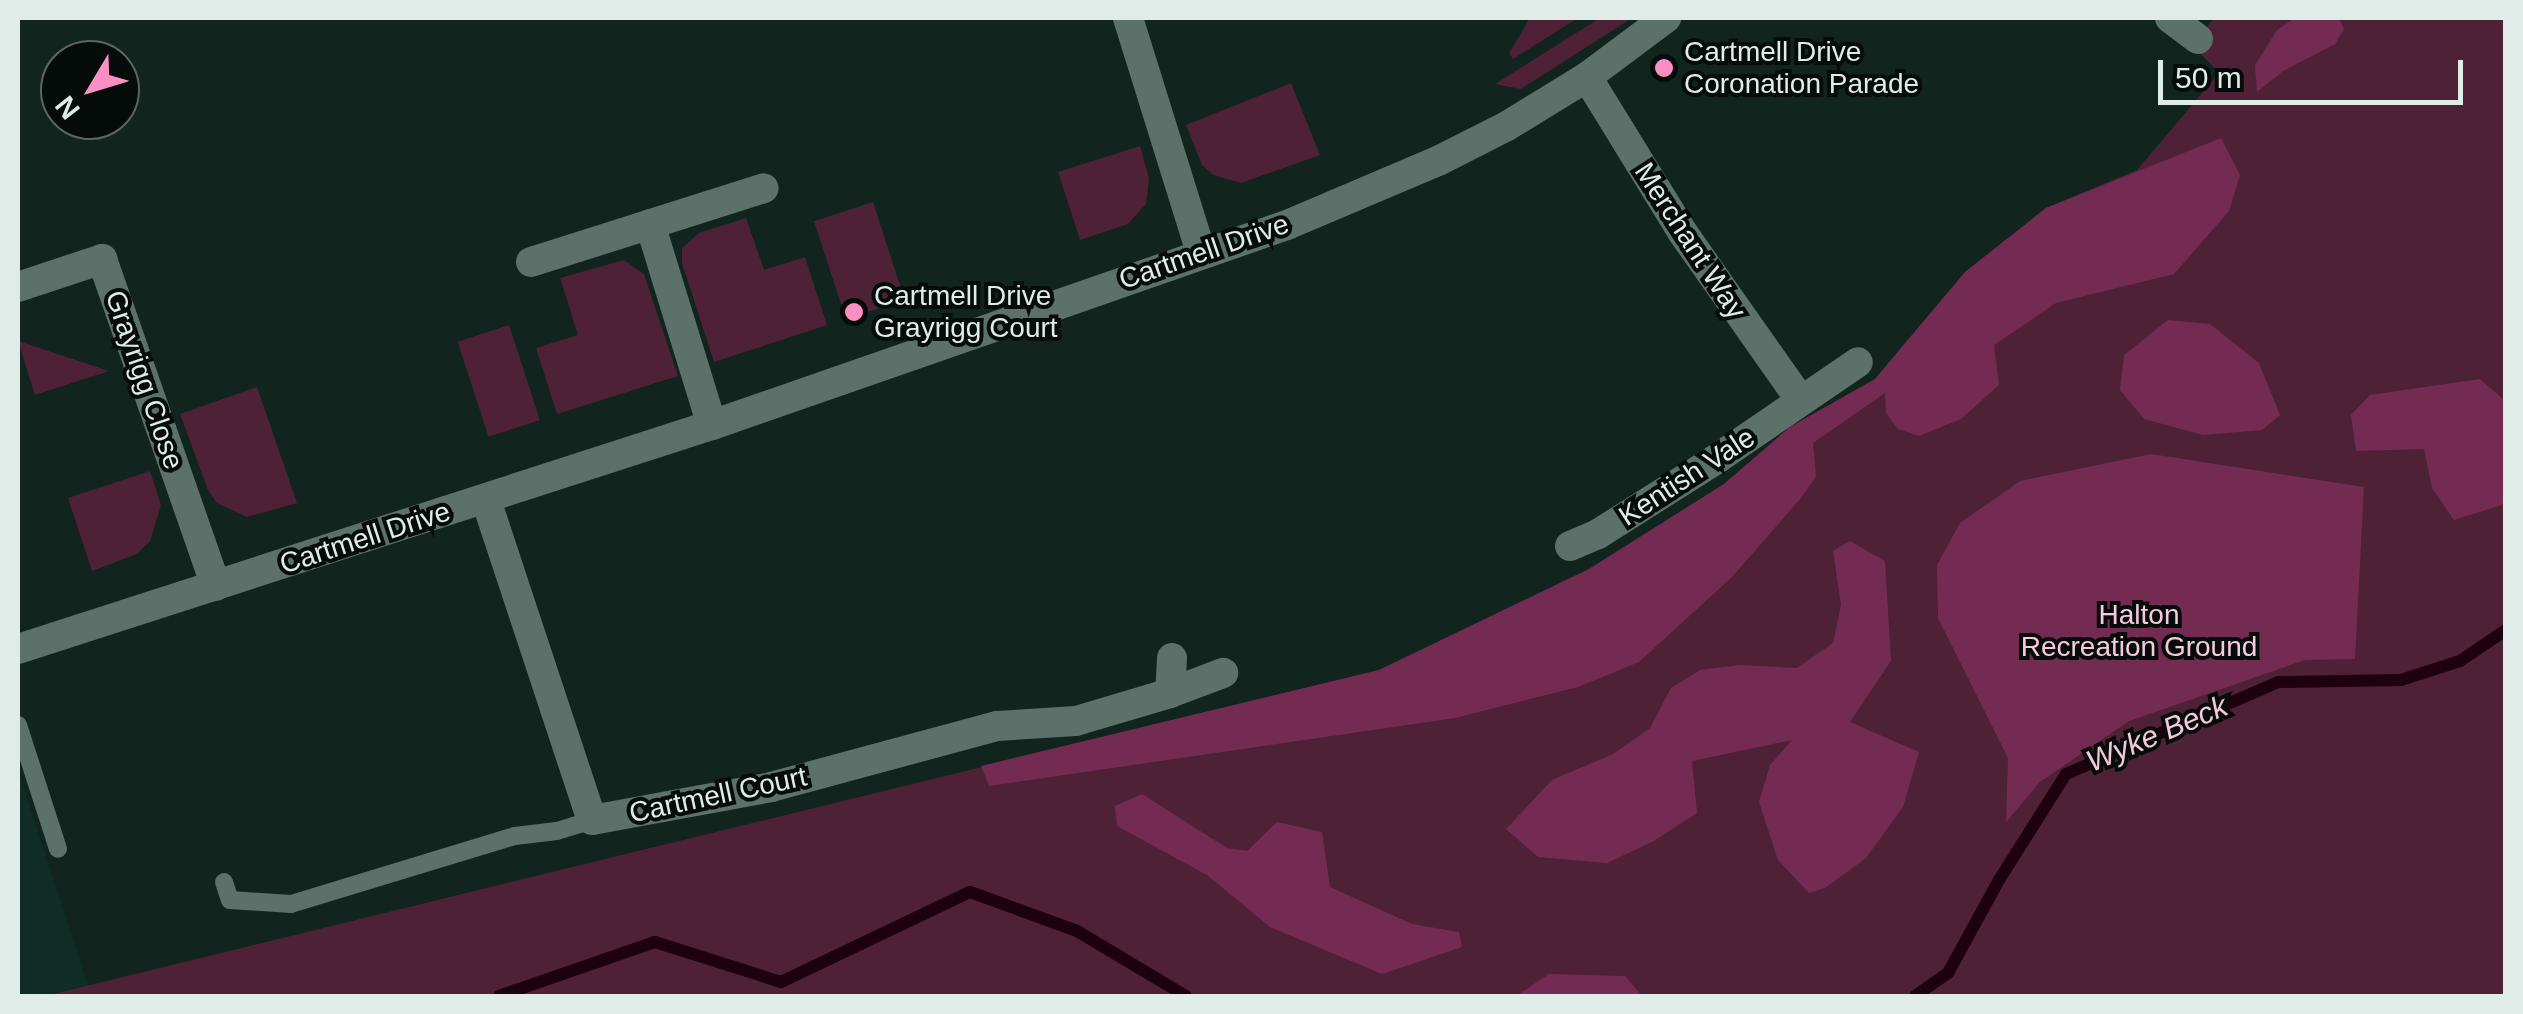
<!DOCTYPE html>
<style>
body{margin:0}
#map{position:relative;width:2523px;height:1014px;overflow:hidden;background:#11241e;font-family:Helvetica,sans-serif}
div>[style]{position:absolute}
.built>*{inset:0;background:#0f2d24}
.green>*{inset:0;background:#4e2137;transform-origin:0 0}
.forest>*{inset:0;background:#742b51}
.stream>*{height:12px;margin:-6px;padding:0 6px;transform-origin:6px;border-radius:6px;background:#1f000f}
.lane>*{height:18px;margin:-9px;padding:0 9px;transform-origin:9px;border-radius:9px;background:#5b7169}
.street>*{height:30px;margin:-15px;padding:0 15px;transform-origin:15px;border-radius:15px;background:#5b7169}
.secondary>*{height:30px;margin:-15px;padding:0 15px;transform-origin:15px;border-radius:15px;background:#5b7169}
.dots>*{width:28px;height:28px;translate:-50% -50%;box-sizing:border-box;border:5px solid #050c09;border-radius:50%}
span{translate:-50% -50%;white-space:nowrap;text-align:center;line-height:1.15;-webkit-text-stroke:8px #050c09;paint-order:stroke}
.poi-label{font-size:28px;color:#dfece7}
.left{translate:0 -50%;text-align:left}
.street-label{font-size:28px;color:#dfece7}
.park-label{font-size:28px;color:#f6c9dc}
.water-label{font-size:30px;color:#f5c8db;font-style:italic}
.frame{position:absolute;inset:0;border:20px solid #dfece7;pointer-events:none}
.north{position:absolute;left:40px;top:40px;width:100px;height:100px;box-sizing:border-box;background:#050c09;border:2px solid #5c6662;border-radius:50%;rotate:232deg;font-size:28px;font-weight:700;line-height:40px;text-align:center;color:#dfece7}
.north::after{content:'';display:block;margin:auto;width:35px;height:45px;background:#fc8fc2;clip-path:polygon(50% 0,100% 100%,50% 72%,0 100%)}
.scale{position:absolute;left:2158px;top:60px;width:305px;height:45px;box-sizing:border-box;border:5px solid #dfece7;border-top:0;padding-left:12px;font-size:30px;line-height:35px;white-space:nowrap;color:#dfece7;-webkit-text-stroke:8px #050c09;paint-order:stroke}
</style>
<div id="map">
<div class="built">
<i style="clip-path:polygon(18px 770px,89px 988px,18px 996px)"></i>
</div>
<div class="green">
<i style="clip-path:polygon(1530px 18px,1578px 18px,1513px 59px,1509px 53px)"></i>
<i style="clip-path:polygon(1600px 18px,1632px 18px,1521px 89px,1495px 84px)"></i>
<i style="clip-path:polygon(2214px 18px,2505px 18px,2505px 996px,45px 996px,1379px 670px,1589px 569px,1724px 484px,1790px 427px,1875px 379px,1965px 272px,2046px 208px,2137px 170px,2219px 73px,2193px 46px)"></i>
<i style="clip-path:polygon(1291px 83px,1320px 155px,1241px 183px,1213px 175px,1202px 165px,1186px 125px)"></i>
<i style="clip-path:polygon(1140px 146px,1149px 178px,1146px 204px,1128px 224px,1080px 240px,1058px 172px)"></i>
<i style="left:873px;top:202px;width:103px;height:62px;rotate:72deg"></i>
<i style="clip-path:polygon(746px 218px,764px 270px,805px 257px,827px 325px,714px 362px,682px 263px,682px 248px,699px 233px)"></i>
<i style="clip-path:polygon(624px 260px,644px 274px,678px 376px,557px 414px,536px 348px,578px 335px,560px 278px)"></i>
<i style="left:509px;top:325px;width:100px;height:54px;rotate:72deg"></i>
<i style="clip-path:polygon(18px 341px,109px 371px,35px 395px)"></i>
<i style="clip-path:polygon(257px 387px,297px 503px,247px 517px,217px 503px,208px 490px,180px 414px)"></i>
<i style="clip-path:polygon(150px 471px,161px 505px,150px 541px,137px 554px,92px 571px,68px 498px)"></i>
</div>
<div class="forest">
<i style="clip-path:polygon(2295px 18px,2339px 18px,2344px 29px,2335px 44px,2283px 71px,2257px 92px,2255px 65px,2277px 30px)"></i>
<i style="clip-path:polygon(2221px 138px,2240px 175px,2229px 211px,2174px 274px,2056px 303px,1994px 345px,1999px 385px,1961px 419px,1919px 436px,1898px 429px,1886px 413px,1885px 393px,1813px 443px,1816px 477px,1800px 499px,1732px 577px,1639px 662px,1578px 687px,1455px 718px,989px 786px,981px 766px,1379px 670px,1589px 569px,1724px 484px,1790px 427px,1875px 379px,1965px 272px,2046px 208px)"></i>
<i style="clip-path:polygon(2168px 320px,2210px 324px,2259px 363px,2280px 415px,2262px 430px,2203px 435px,2144px 419px,2120px 390px,2124px 355px)"></i>
<i style="clip-path:polygon(2480px 379px,2505px 401px,2505px 504px,2454px 520px,2432px 488px,2424px 449px,2356px 451px,2351px 415px,2370px 395px)"></i>
<i style="clip-path:polygon(2151px 454px,2364px 487px,2355px 659px,2305px 660px,2129px 721px,2040px 782px,2006px 822px,2008px 758px,1938px 618px,1937px 565px,1960px 523px,2020px 481px)"></i>
<i style="clip-path:polygon(1850px 541px,1885px 561px,1891px 661px,1850px 722px,1919px 752px,1903px 807px,1866px 858px,1825px 888px,1809px 893px,1778px 860px,1759px 802px,1770px 765px,1792px 740px,1692px 761px,1697px 813px,1652px 842px,1607px 863px,1538px 857px,1506px 829px,1552px 780px,1613px 754px,1650px 728px,1671px 688px,1700px 670px,1740px 665px,1797px 668px,1833px 643px,1841px 605px,1833px 551px)"></i>
<i style="clip-path:polygon(1142px 794px,1227px 848px,1247px 851px,1277px 822px,1322px 832px,1330px 887px,1412px 924px,1459px 932px,1462px 947px,1382px 974px,1270px 927px,1207px 875px,1117px 826px,1115px 806px)"></i>
<i style="clip-path:polygon(1549px 974px,1625px 976px,1642px 996px,1516px 996px)"></i>
</div>
<div class="stream">
<i style="left:499px;top:996px;width:165px;rotate:-19.1deg"></i>
<i style="left:655px;top:942px;width:132px;rotate:17.6deg"></i>
<i style="left:781px;top:982px;width:209px;rotate:-25.5deg"></i>
<i style="left:970px;top:892px;width:114px;rotate:20deg"></i>
<i style="left:1077px;top:931px;width:127px;rotate:30.8deg"></i>
<i style="left:1915px;top:996px;width:40px;rotate:-34.9deg"></i>
<i style="left:1948px;top:973px;width:106px;rotate:-61.3deg"></i>
<i style="left:1999px;top:880px;width:125px;rotate:-57.7deg"></i>
<i style="left:2066px;top:774px;width:232px;rotate:-23.4deg"></i>
<i style="left:2279px;top:682px;width:122px;rotate:-0.9deg"></i>
<i style="left:2401px;top:680px;width:62px;rotate:-17.9deg"></i>
<i style="left:2460px;top:661px;width:55px;rotate:-34deg"></i>
</div>
<div class="lane">
<i style="left:18px;top:725px;width:130px;rotate:72.1deg"></i>
<i style="left:224px;top:882px;width:19px;rotate:72deg"></i>
<i style="left:230px;top:900px;width:61px;rotate:3.8deg"></i>
<i style="left:291px;top:904px;width:234px;rotate:-16.9deg"></i>
<i style="left:515px;top:836px;width:42px;rotate:-6.8deg"></i>
<i style="left:557px;top:831px;width:37px;rotate:-17deg"></i>
</div>
<div class="street">
<i style="left:1128px;top:18px;width:245px;rotate:72.7deg"></i>
<i style="left:2170px;top:18px;width:35px;rotate:37deg"></i>
<i style="left:1587px;top:77px;width:183px;rotate:58.4deg"></i>
<i style="left:1683px;top:233px;width:205px;rotate:54.9deg"></i>
<i style="left:650px;top:224px;width:210px;rotate:72.9deg"></i>
<i style="left:531px;top:262px;width:244px;rotate:-17.6deg"></i>
<i style="left:18px;top:287px;width:89px;rotate:-18.4deg"></i>
<i style="left:102px;top:259px;width:346px;rotate:70.8deg"></i>
<i style="left:486px;top:500px;width:337px;rotate:71.7deg"></i>
<i style="left:592px;top:820px;width:182px;rotate:-10.4deg"></i>
<i style="left:771px;top:787px;width:234px;rotate:-15.1deg"></i>
<i style="left:997px;top:726px;width:79px;rotate:-3.6deg"></i>
<i style="left:1076px;top:721px;width:98px;rotate:-16.6deg"></i>
<i style="left:1570px;top:546px;width:30px;rotate:-23deg"></i>
<i style="left:1598px;top:534px;width:138px;rotate:-32.3deg"></i>
<i style="left:1715px;top:460px;width:173px;rotate:-34.4deg"></i>
<i style="left:1172px;top:658px;width:35px;rotate:93deg"></i>
<i style="left:1170px;top:693px;width:57px;rotate:-20.7deg"></i>
</div>
<div class="secondary">
<i style="left:18px;top:649px;width:729px;rotate:-17.89deg"></i>
<i style="left:712px;top:425px;width:609px;rotate:-19.18deg"></i>
<i style="left:1287px;top:225px;width:166px;rotate:-23deg"></i>
<i style="left:1440px;top:160px;width:75px;rotate:-26.9deg"></i>
<i style="left:1507px;top:126px;width:94px;rotate:-31.5deg"></i>
<i style="left:1587px;top:77px;width:99px;rotate:-36.8deg"></i>
</div>
<div class="dots">
<i style="left:1664px;top:68px;background:#fc8fc2"></i>
<i style="left:854px;top:312px;background:#fc8fc2"></i>
</div>
<div class="poi-label">
<span class="left" style="left:1684px;top:68px">Cartmell Drive<br>Coronation Parade</span>
<span class="left" style="left:874px;top:312px">Cartmell Drive<br>Grayrigg Court</span>
</div>
<div class="street-label">
<span style="left:1690px;top:241px;rotate:57deg">Merchant Way</span>
<span style="left:1204px;top:252px;rotate:-19deg">Cartmell Drive</span>
<span style="left:144px;top:380px;rotate:71deg">Grayrigg Close</span>
<span style="left:1687px;top:477px;rotate:-33deg">Kentish Vale</span>
<span style="left:365px;top:538px;rotate:-18deg">Cartmell Drive</span>
<span style="left:718px;top:795px;rotate:-12deg">Cartmell Court</span>
</div>
<div class="park-label">
<span style="left:2139px;top:631px">Halton<br>Recreation Ground</span>
</div>
<div class="water-label">
<span style="left:2157px;top:734px;rotate:-23deg">Wyke Beck</span>
</div>
<div class="frame"></div>
<div class="north">N</div>
<div class="scale">50 m</div>
</div>
